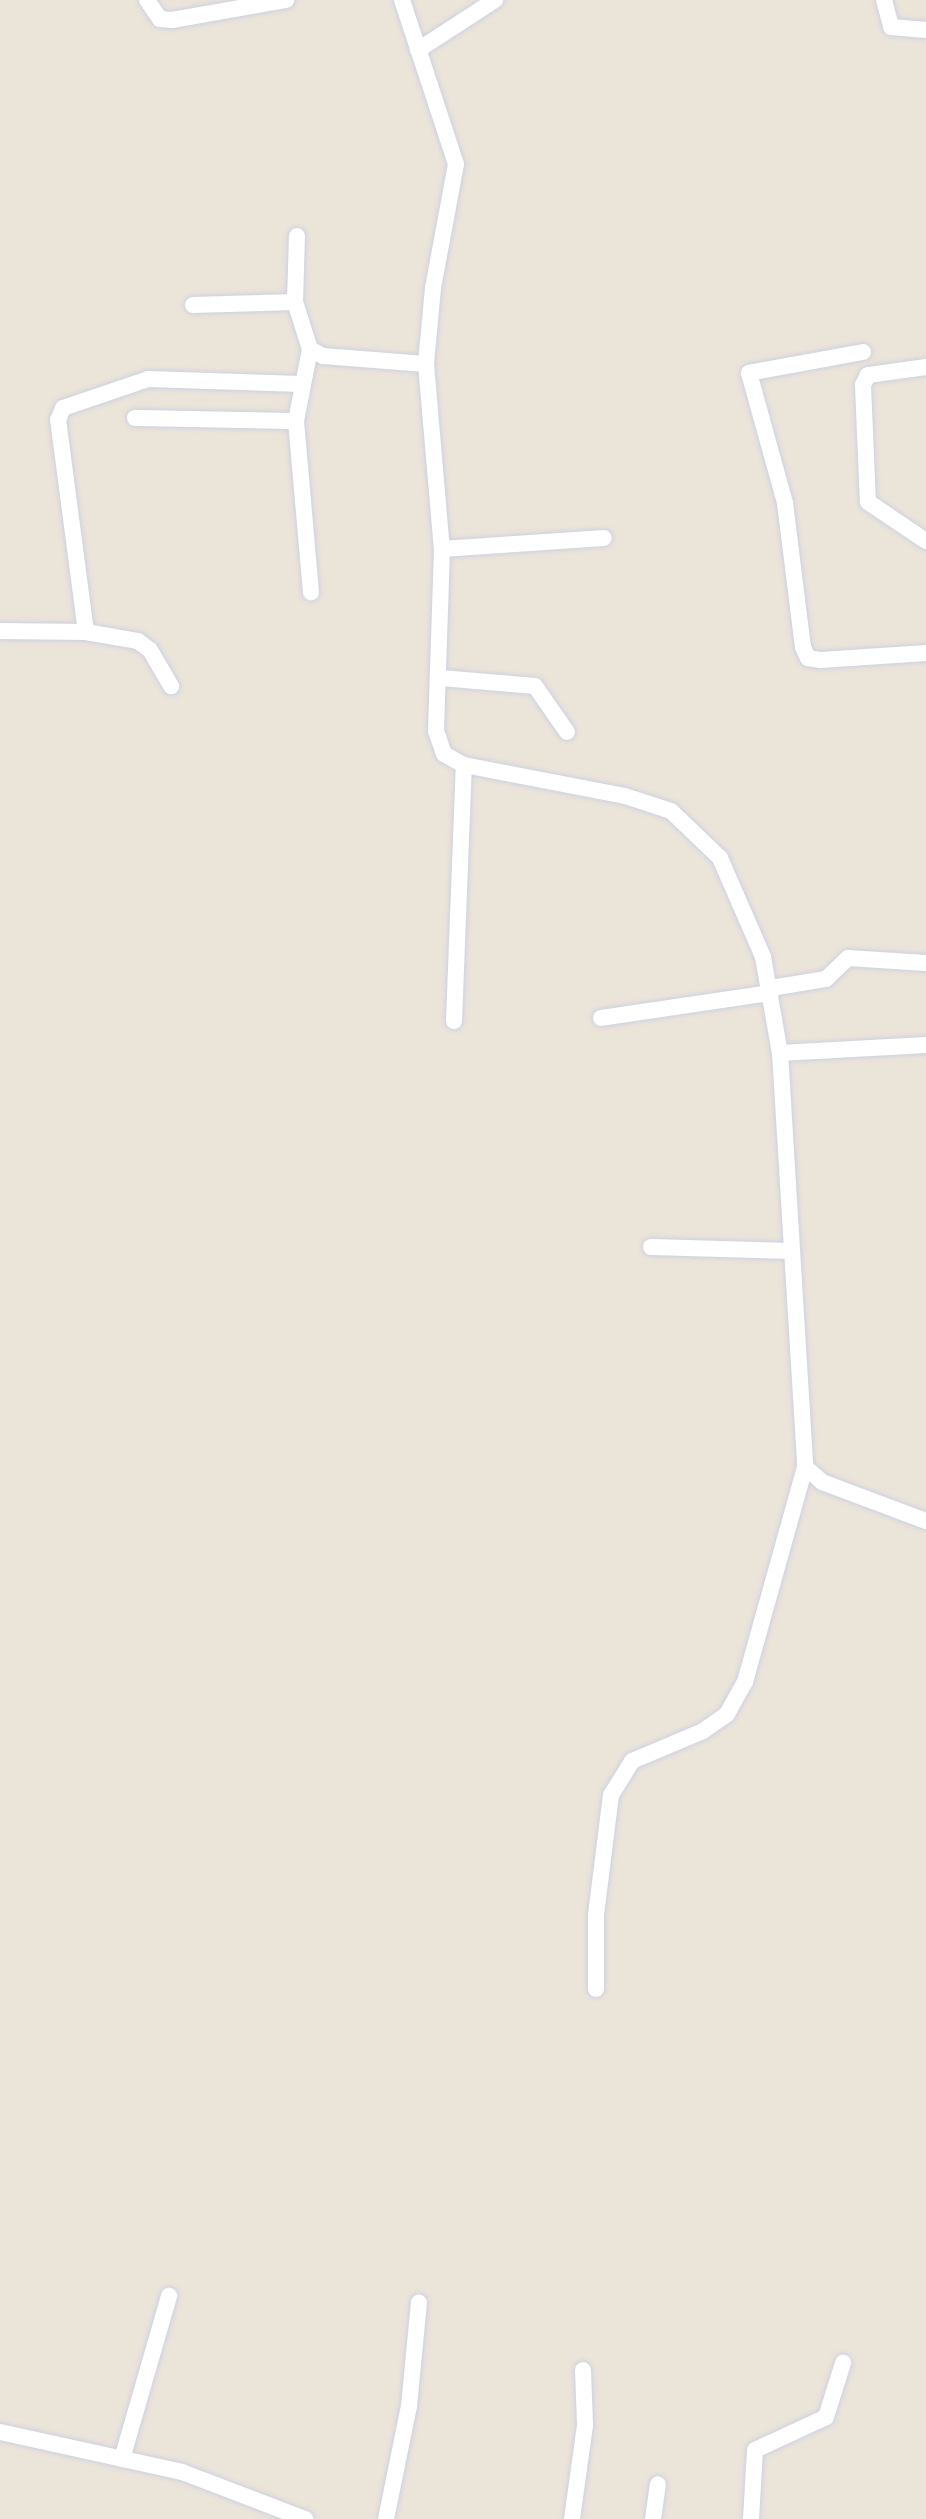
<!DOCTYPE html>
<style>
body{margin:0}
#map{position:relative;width:926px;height:2519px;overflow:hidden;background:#ebe4d9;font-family:Mulish,sans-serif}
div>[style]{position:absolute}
.roads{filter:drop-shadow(0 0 2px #ced1e2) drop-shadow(0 0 2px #ced1e2)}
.minor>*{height:16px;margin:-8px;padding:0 8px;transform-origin:8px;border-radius:8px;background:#fff}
span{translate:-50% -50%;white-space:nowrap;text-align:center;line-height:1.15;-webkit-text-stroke:6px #fff;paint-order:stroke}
</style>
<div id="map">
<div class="roads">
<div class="minor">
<i style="left:147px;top:0;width:23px;rotate:56deg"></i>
<i style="left:160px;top:19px;width:12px;rotate:5deg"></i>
<i style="left:172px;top:20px;width:116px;rotate:-10deg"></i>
<i style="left:402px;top:0;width:173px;rotate:71.8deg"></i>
<i style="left:456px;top:164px;width:126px;rotate:100.5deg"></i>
<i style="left:433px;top:288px;width:76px;rotate:95.3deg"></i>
<i style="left:426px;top:364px;width:186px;rotate:85.1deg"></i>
<i style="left:442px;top:549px;width:182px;rotate:91.9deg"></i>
<i style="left:436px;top:731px;width:24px;rotate:71deg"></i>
<i style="left:444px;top:754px;width:23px;rotate:29deg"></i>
<i style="left:464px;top:765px;width:164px;rotate:10.9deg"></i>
<i style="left:625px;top:796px;width:48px;rotate:18.1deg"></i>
<i style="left:671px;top:811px;width:68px;rotate:43.8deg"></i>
<i style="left:720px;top:858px;width:108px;rotate:66.5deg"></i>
<i style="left:763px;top:957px;width:97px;rotate:80deg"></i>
<i style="left:780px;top:1053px;width:415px;rotate:86.5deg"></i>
<i style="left:805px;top:1467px;width:23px;rotate:41deg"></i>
<i style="left:822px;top:1482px;width:111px;rotate:20.6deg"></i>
<i style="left:884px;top:0;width:28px;rotate:75deg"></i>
<i style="left:891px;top:27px;width:35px;rotate:5deg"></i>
<i style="left:418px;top:50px;width:92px;rotate:-33deg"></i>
<i style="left:295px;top:302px;width:66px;rotate:-88.3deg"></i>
<i style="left:193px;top:305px;width:102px;rotate:-1.7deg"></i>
<i style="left:295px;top:302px;width:49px;rotate:72.3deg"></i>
<i style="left:310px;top:349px;width:15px;rotate:28deg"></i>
<i style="left:323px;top:356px;width:103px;rotate:4.4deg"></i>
<i style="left:310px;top:349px;width:73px;rotate:101deg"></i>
<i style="left:296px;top:421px;width:172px;rotate:85deg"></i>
<i style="left:863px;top:352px;width:116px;rotate:169.6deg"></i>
<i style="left:749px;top:373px;width:135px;rotate:74.5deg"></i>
<i style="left:785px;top:503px;width:145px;rotate:82.9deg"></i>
<i style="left:803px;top:647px;width:12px;rotate:66deg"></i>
<i style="left:808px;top:658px;width:13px;rotate:9deg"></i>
<i style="left:821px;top:660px;width:105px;rotate:-3.8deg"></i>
<i style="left:926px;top:367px;width:59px;rotate:172.1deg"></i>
<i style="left:868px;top:375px;width:11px;rotate:117deg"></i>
<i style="left:863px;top:385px;width:117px;rotate:87.6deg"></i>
<i style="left:868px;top:502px;width:70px;rotate:33.9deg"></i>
<i style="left:135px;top:418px;width:161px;rotate:1.1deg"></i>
<i style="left:442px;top:549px;width:162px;rotate:-3.9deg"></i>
<i style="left:0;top:631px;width:86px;rotate:0.7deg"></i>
<i style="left:86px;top:632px;width:53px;rotate:9.8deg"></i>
<i style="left:138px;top:641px;width:15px;rotate:37deg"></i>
<i style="left:150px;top:650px;width:42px;rotate:59.7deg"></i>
<i style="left:86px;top:632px;width:214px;rotate:-97.5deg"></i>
<i style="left:58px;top:420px;width:13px;rotate:-67deg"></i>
<i style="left:63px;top:408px;width:90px;rotate:-18.8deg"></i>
<i style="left:148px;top:379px;width:153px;rotate:1.9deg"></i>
<i style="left:441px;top:678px;width:94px;rotate:4.9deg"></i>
<i style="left:535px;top:686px;width:56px;rotate:55.2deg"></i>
<i style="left:771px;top:988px;width:56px;rotate:-9.3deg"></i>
<i style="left:826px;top:979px;width:30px;rotate:-44deg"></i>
<i style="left:848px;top:958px;width:78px;rotate:3.7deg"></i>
<i style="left:601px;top:1018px;width:172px;rotate:-8.4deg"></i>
<i style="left:454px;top:1021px;width:256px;rotate:-87.8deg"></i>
<i style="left:780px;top:1053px;width:146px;rotate:-3.1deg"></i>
<i style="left:651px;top:1247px;width:141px;rotate:1.6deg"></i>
<i style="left:596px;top:1989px;width:74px;rotate:-90deg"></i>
<i style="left:596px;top:1915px;width:121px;rotate:-82.9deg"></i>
<i style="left:611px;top:1795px;width:40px;rotate:-58deg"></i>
<i style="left:632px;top:1761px;width:77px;rotate:-22.9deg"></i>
<i style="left:703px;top:1731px;width:29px;rotate:-35deg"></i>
<i style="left:727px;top:1714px;width:37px;rotate:-61deg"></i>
<i style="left:745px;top:1682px;width:223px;rotate:-74.4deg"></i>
<i style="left:0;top:2432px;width:186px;rotate:12.4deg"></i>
<i style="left:182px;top:2472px;width:132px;rotate:20.9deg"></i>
<i style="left:122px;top:2459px;width:170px;rotate:-73.9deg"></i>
<i style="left:386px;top:2519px;width:115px;rotate:-78.5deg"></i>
<i style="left:409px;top:2406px;width:104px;rotate:-84.5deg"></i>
<i style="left:572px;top:2519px;width:95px;rotate:-82.1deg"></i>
<i style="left:585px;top:2425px;width:55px;rotate:-92.1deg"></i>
<i style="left:653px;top:2519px;width:35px;rotate:-82deg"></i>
<i style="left:751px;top:2519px;width:69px;rotate:-86.7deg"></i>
<i style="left:755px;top:2450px;width:78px;rotate:-24.9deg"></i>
<i style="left:826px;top:2417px;width:57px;rotate:-72.5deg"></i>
</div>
</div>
</div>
